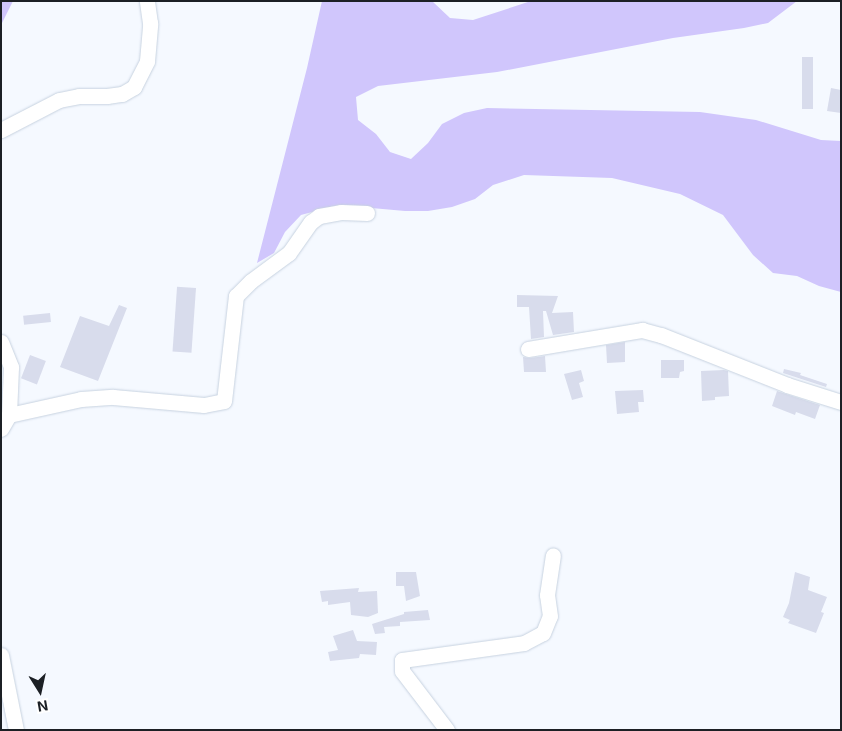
<!DOCTYPE html>
<style>
body{margin:0}
#map{position:relative;width:842px;height:731px;overflow:hidden;background:#f5f9ff;font-family:Inter,sans-serif}
div>[style]{position:absolute}
.green>*{inset:0;background:#d0c6fc}
.building>*{inset:0;background:#d8dcec;transform-origin:0 0}
.roads{filter:drop-shadow(0 0 1px #c7d2e0) drop-shadow(0 0 1px #c7d2e0)}
.minor>*{height:15px;margin:-7.5px;padding:0 7.5px;transform-origin:7.5px;border-radius:7.5px;background:#fff}
span{translate:-50% -50%;white-space:nowrap;text-align:center;line-height:1.15;-webkit-text-stroke:4px #fff;paint-order:stroke}
.frame{position:absolute;inset:0;border:2px solid #1c2025;pointer-events:none}
.north{position:absolute;left:15px;top:666px;width:50px;height:50px;-webkit-text-stroke:4px #fff;paint-order:stroke;rotate:170deg;font-size:14px;font-weight:700;line-height:20px;text-align:center;color:#1c2025}
.north::after{content:'';display:block;margin:auto;width:18px;height:22px;background:#1c2025;clip-path:polygon(50% 0,100% 100%,50% 72%,0 100%)}
</style>
<div id="map">
<div class="green">
<i style="clip-path:polygon(1px 1px,13px 1px,1px 25px)"></i>
<i style="clip-path:polygon(322px 1px,432px 1px,450px 18px,473px 20px,531px 1px,797px 1px,768px 23px,744px 28px,673px 38px,497px 72px,378px 86px,356px 97px,358px 120px,376px 134px,390px 152px,411px 159px,428px 143px,442px 124px,464px 113px,487px 108px,700px 112px,756px 120px,821px 140px,841px 141px,841px 292px,819px 286px,797px 276px,773px 273px,753px 255px,723px 215px,680px 194px,612px 178px,524px 175px,493px 185px,475px 199px,452px 207px,428px 211px,405px 211px,338px 205px,301px 215px,285px 232px,274px 253px,257px 263px,307px 68px)"></i>
</div>
<div class="building">
<i style="left:802px;top:57px;width:11px;height:52px"></i>
<i style="clip-path:polygon(831px 88px,841px 90px,841px 113px,827px 111px)"></i>
<i style="left:196px;top:288px;width:65px;height:19px;rotate:94deg"></i>
<i style="clip-path:polygon(517px 295px,558px 296px,552px 313px,573px 312px,574px 332px,553px 335px,546px 311px,543px 311px,544px 337px,531px 339px,529px 307px,517px 307px)"></i>
<i style="clip-path:polygon(119px 305px,127px 308px,98px 381px,60px 367px,80px 316px,109px 326px)"></i>
<i style="left:50px;top:313px;width:9px;height:27px;rotate:84deg"></i>
<i style="clip-path:polygon(625px 342px,625px 362px,607px 363px,606px 345px)"></i>
<i style="left:30px;top:355px;width:17px;height:25px;rotate:21deg"></i>
<i style="clip-path:polygon(545px 356px,546px 372px,524px 372px,523px 357px,530px 358px)"></i>
<i style="clip-path:polygon(661px 360px,684px 360px,684px 371px,680px 372px,679px 378px,661px 378px)"></i>
<i style="clip-path:polygon(784px 369px,801px 373px,800px 375px,827px 384px,826px 387px,783px 373px)"></i>
<i style="clip-path:polygon(581px 370px,584px 381px,579px 383px,583px 397px,572px 400px,564px 374px)"></i>
<i style="clip-path:polygon(724px 370px,728px 371px,729px 396px,715px 397px,715px 400px,702px 401px,701px 371px)"></i>
<i style="clip-path:polygon(643px 390px,644px 402px,638px 402px,639px 412px,617px 414px,615px 391px)"></i>
<i style="clip-path:polygon(777px 391px,820px 405px,815px 419px,796px 412px,795px 415px,772px 406px)"></i>
<i style="clip-path:polygon(396px 572px,416px 572px,420px 596px,406px 601px,404px 586px,396px 586px)"></i>
<i style="clip-path:polygon(795px 572px,810px 577px,808px 590px,827px 597px,821px 612px,824px 613px,816px 633px,788px 623px,790px 620px,783px 617px,789px 603px)"></i>
<i style="clip-path:polygon(359px 588px,358px 592px,377px 591px,378px 613px,368px 617px,351px 615px,350px 602px,328px 605px,328px 601px,322px 602px,320px 591px)"></i>
<i style="clip-path:polygon(428px 610px,430px 620px,400px 622px,400px 626px,384px 627px,385px 633px,375px 634px,372px 624px,404px 614px,404px 612px)"></i>
<i style="clip-path:polygon(353px 630px,357px 641px,377px 642px,376px 655px,360px 654px,359px 658px,330px 661px,328px 652px,338px 650px,333px 636px)"></i>
</div>
<div class="roads">
<div class="minor">
<i style="left:1px;top:130px;width:65px;rotate:-27.3deg"></i>
<i style="left:59px;top:100px;width:20px;rotate:-11deg"></i>
<i style="left:79px;top:96px;width:28px"></i>
<i style="left:107px;top:96px;width:15px;rotate:-8deg"></i>
<i style="left:122px;top:94px;width:14px;rotate:-30deg"></i>
<i style="left:134px;top:87px;width:29px;rotate:-63deg"></i>
<i style="left:147px;top:61px;width:38px;rotate:-85deg"></i>
<i style="left:150px;top:23px;width:22px;rotate:-98deg"></i>
<i style="left:1px;top:342px;width:27px;rotate:68deg"></i>
<i style="left:11px;top:367px;width:48px;rotate:92.4deg"></i>
<i style="left:9px;top:415px;width:16px;rotate:120deg"></i>
<i style="left:528px;top:349px;width:116px;rotate:-9.5deg"></i>
<i style="left:642px;top:330px;width:20px;rotate:15deg"></i>
<i style="left:661px;top:335px;width:136px;rotate:21.6deg"></i>
<i style="left:787px;top:385px;width:57px;rotate:17.5deg"></i>
<i style="left:9px;top:415px;width:74px;rotate:-12.5deg"></i>
<i style="left:81px;top:399px;width:32px;rotate:-4deg"></i>
<i style="left:113px;top:397px;width:91px;rotate:5deg"></i>
<i style="left:204px;top:405px;width:20px;rotate:-11deg"></i>
<i style="left:224px;top:401px;width:106px;rotate:-83.5deg"></i>
<i style="left:236px;top:296px;width:21px;rotate:-45deg"></i>
<i style="left:251px;top:281px;width:47px;rotate:-36.4deg"></i>
<i style="left:289px;top:253px;width:38px;rotate:-55deg"></i>
<i style="left:311px;top:222px;width:10px;rotate:-37deg"></i>
<i style="left:319px;top:216px;width:22px;rotate:-10deg"></i>
<i style="left:341px;top:212px;width:26px;rotate:2deg"></i>
<i style="left:1px;top:655px;width:76px;rotate:78.7deg"></i>
<i style="left:447px;top:730px;width:74px;rotate:-127.3deg"></i>
<i style="left:402px;top:671px;width:11px;rotate:-90deg"></i>
<i style="left:402px;top:660px;width:123px;rotate:-7.9deg"></i>
<i style="left:524px;top:643px;width:21px;rotate:-28deg"></i>
<i style="left:543px;top:633px;width:18px;rotate:-68deg"></i>
<i style="left:550px;top:616px;width:21px;rotate:-98deg"></i>
<i style="left:547px;top:595px;width:40px;rotate:-81.5deg"></i>
</div>
</div>
<div class="frame"></div>
<div class="north">N</div>
</div>
